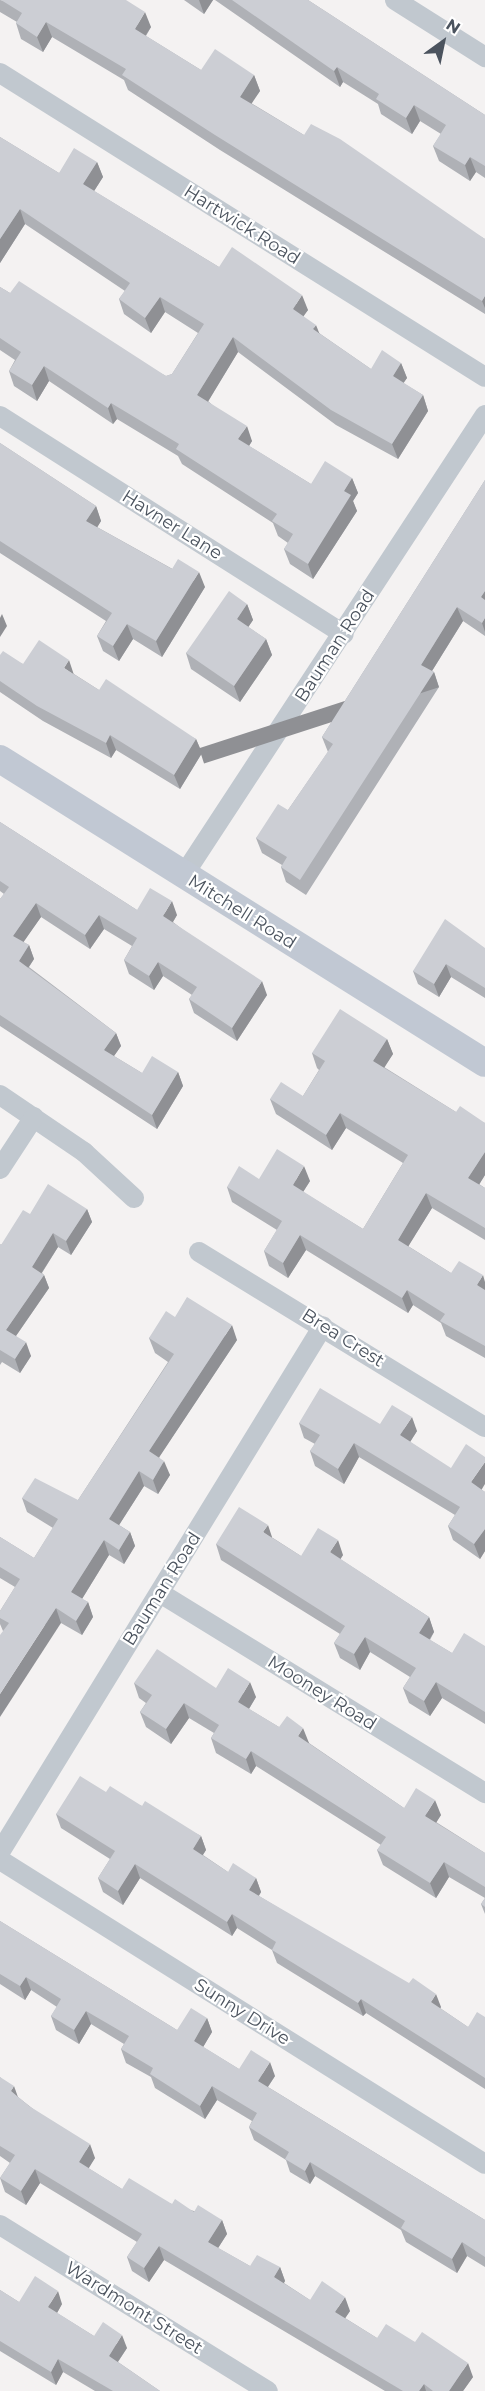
<!DOCTYPE html>
<style>
body{margin:0}
#map{position:relative;width:485px;height:2391px;overflow:hidden;background:#f4f2f2;font-family:Montserrat,sans-serif}
div>[style]{position:absolute}
.street>*{height:20px;margin:-10px;padding:0 10px;transform-origin:10px;border-radius:10px;background:#c1c8cf}
.secondary>*{height:28px;margin:-14px;padding:0 14px;transform-origin:14px;border-radius:14px;background:#c1c8d3}
.wall>*{inset:0;background:#afb1b6}
.shaded-wall>*{inset:0;background:#8f9094;transform-origin:0 0}
.building>*{inset:0;background:#ccced4}
span{translate:-50% -50%;white-space:nowrap;text-align:center;line-height:1.15;-webkit-text-stroke:4.5px #fff;paint-order:stroke}
.street-label{font-size:18px;color:#4b535e}
.north{position:absolute;left:413px;top:12px;width:60px;height:60px;-webkit-text-stroke:4px #fff;paint-order:stroke;rotate:33deg;font-size:16px;font-weight:700;line-height:24px;text-align:center;color:#4b535e}
.north::after{content:'';display:block;margin:auto;width:21px;height:27px;background:#4b535e;clip-path:polygon(50% 0,100% 100%,50% 72%,0 100%)}
</style>
<div id="map">
<div class="street">
<i style="left:395px;top:0;width:107px;rotate:32.3deg"></i>
<i style="left:0;top:73px;width:572px;rotate:32.08deg"></i>
<i style="left:0;top:416px;width:407px;rotate:32.4deg"></i>
<i style="left:183px;top:876px;width:551px;rotate:-56.77deg"></i>
<i style="left:0;top:1095px;width:102px;rotate:34.2deg"></i>
<i style="left:84px;top:1152px;width:68px;rotate:42.6deg"></i>
<i style="left:0;top:1169px;width:62px;rotate:-56.8deg"></i>
<i style="left:199px;top:1252px;width:335px;rotate:31.5deg"></i>
<i style="left:160px;top:1593px;width:382px;rotate:31.6deg"></i>
<i style="left:0;top:1852px;width:617px;rotate:-58.45deg"></i>
<i style="left:0;top:1860px;width:572px;rotate:32.08deg"></i>
<i style="left:0;top:2225px;width:315px;rotate:31.8deg"></i>
</div>
<div class="secondary">
<i style="left:0;top:759px;width:572px;rotate:32.08deg"></i>
</div>
<div class="wall">
<i style="clip-path:polygon(0 0,151px 27px,146px 36px,201px 70px,254px 75px,260px 91px,251px 103px,304px 135px,485px 239px,485px 314px,220px 150px,128px 90px,124px 80px,52px 37px,43px 52px,21px 39px,16px 23px,17px 22px,0 12px)"></i>
<i style="clip-path:polygon(184px 0,213px 0,204px 14px)"></i>
<i style="clip-path:polygon(215px 0,308px 0,485px 115px,485px 178px,476px 172px,470px 181px,439px 161px,433px 146px,441px 134px,420px 121px,412px 134px,381px 114px,378px 104px,343px 82px,340px 87px)"></i>
<i style="clip-path:polygon(0 137px,59px 173px,97px 162px,103px 177px,94px 191px,219px 267px,308px 310px,303px 316px,319px 333px,371px 369px,401px 363px,407px 378px,403px 383px,423px 395px,428px 411px,398px 459px,336px 425px,238px 352px,208px 401px,252px 441px,249px 446px,311px 484px,352px 478px,358px 493px,353px 501px,357px 511px,313px 579px,290px 564px,284px 549px,288px 543px,278px 536px,273px 523px,182px 464px,178px 456px,117px 419px,113px 424px,49px 381px,37px 401px,14px 386px,9px 371px,15px 360px,0 350px,0 287px,10px 293px,166px 376px,172px 374px,198px 333px,165px 312px,151px 333px,124px 314px,119px 299px,125px 291px,25px 224px,0 263px)"></i>
<i style="clip-path:polygon(0 443px,96px 506px,101px 521px,97px 527px,205px 587px,162px 657px,133px 639px,119px 661px,103px 651px,97px 636px,106px 621px,0 553px)"></i>
<i style="clip-path:polygon(485px 480px,485px 636px,463px 621px,432px 671px,434px 672px,439px 687px,306px 895px,286px 882px,281px 867px,282px 865px,262px 853px,256px 838px,288px 810px,328px 752px,322px 737px)"></i>
<i style="clip-path:polygon(247px 604px,253px 620px,248px 627px,266px 639px,272px 655px,240px 702px,191px 669px,186px 653px)"></i>
<i style="clip-path:polygon(0 655px,23px 664px,74px 674px,99px 690px,196px 739px,202px 753px,180px 789px,116px 750px,111px 758px,43px 721px,0 692px)"></i>
<i style="clip-path:polygon(0 822px,137px 910px,177px 915px,173px 922px,267px 995px,237px 1041px,194px 1013px,189px 999px,192px 995px,163px 976px,154px 990px,129px 974px,124px 960px,132px 946px,104px 929px,90px 949px,41px 917px,23px 942px,29px 945px,34px 959px,29px 967px,116px 1033px,121px 1046px,114px 1056px,142px 1073px,178px 1072px,183px 1086px,157px 1129px,0 1026px,0 899px,4px 894px,0 891px)"></i>
<i style="clip-path:polygon(485px 948px,485px 998px,451px 977px,439px 997px,418px 984px,413px 971px)"></i>
<i style="clip-path:polygon(387px 1039px,393px 1054px,384px 1067px,456px 1112px,485px 1123px,485px 1175px,479px 1184px,485px 1188px,485px 1240px,432px 1208px,408px 1246px,451px 1273px,485px 1282px,485px 1358px,446px 1336px,441px 1323px,413px 1305px,408px 1313px,306px 1250px,288px 1278px,269px 1266px,264px 1251px,277px 1230px,232px 1202px,227px 1187px,259px 1179px,310px 1181px,303px 1192px,363px 1229px,403px 1163px,346px 1128px,332px 1150px,276px 1114px,270px 1099px,303px 1096px,319px 1070px,317px 1068px,312px 1053px)"></i>
<i style="clip-path:polygon(87px 1209px,92px 1222px,71px 1255px,58px 1247px,42px 1273px,44px 1275px,49px 1288px,16px 1336px,31px 1356px,20px 1373px,2px 1362px,0 1365px,0 1244px,1px 1245px,30px 1214px)"></i>
<i style="clip-path:polygon(175px 1317px,237px 1340px,159px 1457px,170px 1475px,158px 1494px,144px 1486px,119px 1525px,130px 1532px,135px 1546px,124px 1564px,109px 1555px,82px 1599px,88px 1602px,93px 1617px,82px 1635px,61px 1623px,3px 1631px,0 1624px,0 1611px,15px 1587px,0 1578px,0 1537px,34px 1558px,53px 1528px,27px 1512px,22px 1498px,78px 1500px,168px 1362px,155px 1353px,149px 1338px)"></i>
<i style="clip-path:polygon(299px 1423px,380px 1424px,417px 1431px,410px 1442px,485px 1492px,485px 1551px,480px 1559px,453px 1540px,448px 1526px,455px 1515px,359px 1457px,344px 1484px,315px 1466px,310px 1451px,315px 1444px,304px 1438px)"></i>
<i style="clip-path:polygon(273px 1538px,301px 1556px,343px 1555px,340px 1559px,429px 1617px,434px 1632px,430px 1640px,452px 1653px,485px 1646px,485px 1724px,442px 1698px,430px 1716px,409px 1703px,403px 1688px,410px 1677px,370px 1652px,360px 1670px,340px 1658px,334px 1643px,340px 1634px,221px 1560px,216px 1544px)"></i>
<i style="clip-path:polygon(134px 1683px,216px 1688px,256px 1697px,249px 1709px,279px 1727px,309px 1743px,404px 1808px,441px 1815px,436px 1822px,485px 1853px,485px 1898px,449px 1877px,436px 1898px,383px 1865px,377px 1850px,381px 1845px,256px 1766px,251px 1774px,216px 1753px,211px 1738px,214px 1733px,189px 1718px,171px 1744px,146px 1727px,140px 1712px,146px 1703px,139px 1698px)"></i>
<i style="clip-path:polygon(106px 1792px,142px 1806px,201px 1836px,206px 1850px,203px 1855px,228px 1872px,256px 1878px,261px 1892px,259px 1896px,441px 2007px,440px 2008px,468px 2027px,485px 2017px,485px 2089px,366px 2013px,363px 2016px,277px 1963px,272px 1950px,237px 1928px,232px 1936px,140px 1878px,123px 1905px,103px 1892px,98px 1878px,110px 1859px,61px 1828px,56px 1814px)"></i>
<i style="clip-path:polygon(485px 1898px,485px 1914px,481px 1904px)"></i>
<i style="clip-path:polygon(0 1921px,177px 2030px,207px 2018px,212px 2032px,203px 2047px,239px 2069px,275px 2076px,268px 2087px,485px 2220px,485px 2267px,467px 2256px,457px 2273px,406px 2242px,401px 2230px,315px 2176px,310px 2184px,290px 2172px,286px 2160px,254px 2140px,249px 2127px,252px 2121px,217px 2100px,205px 2119px,155px 2088px,151px 2077px,126px 2063px,121px 2049px,124px 2044px,91px 2024px,79px 2044px,56px 2030px,51px 2016px,57px 2007px,31px 1990px,25px 2000px,0 1984px)"></i>
<i style="clip-path:polygon(0 2077px,18px 2097px,95px 2158px,88px 2168px,122px 2189px,172px 2204px,222px 2220px,227px 2234px,218px 2248px,250px 2266px,280px 2267px,285px 2281px,284px 2283px,310px 2300px,350px 2311px,345px 2318px,377px 2338px,415px 2342px,473px 2377px,463px 2391px,385px 2391px,164px 2260px,149px 2282px,132px 2271px,127px 2257px,137px 2242px,40px 2183px,26px 2205px,5px 2192px,0 2178px,10px 2163px,0 2156px)"></i>
<i style="clip-path:polygon(0 2290px,19px 2302px,62px 2304px,57px 2313px,94px 2336px,127px 2348px,118px 2362px,160px 2391px,95px 2391px,63px 2372px,56px 2385px,0 2351px)"></i>
</div>
<div class="shaded-wall">
<i style="clip-path:polygon(199px 0,213px 0,204px 14px)"></i>
<i style="clip-path:polygon(145px 12px,151px 27px,140px 44px,135px 29px)"></i>
<i style="clip-path:polygon(46px 22px,52px 37px,43px 52px,37px 37px)"></i>
<i style="clip-path:polygon(337px 67px,343px 82px,340px 87px,334px 71px)"></i>
<i style="clip-path:polygon(254px 75px,260px 91px,246px 112px,240px 97px)"></i>
<i style="clip-path:polygon(414px 105px,420px 121px,412px 134px,406px 118px)"></i>
<i style="clip-path:polygon(470px 157px,476px 172px,470px 181px,465px 165px)"></i>
<i style="clip-path:polygon(97px 162px,103px 177px,89px 199px,83px 184px)"></i>
<i style="clip-path:polygon(20px 209px,25px 224px,0 263px,0 239px)"></i>
<i style="clip-path:polygon(302px 295px,308px 310px,298px 324px,293px 309px)"></i>
<i style="clip-path:polygon(485px 296px,485px 308px,482px 301px)"></i>
<i style="clip-path:polygon(160px 297px,165px 312px,151px 333px,145px 318px)"></i>
<i style="clip-path:polygon(316px 325px,322px 340px,313px 329px)"></i>
<i style="clip-path:polygon(233px 337px,238px 352px,203px 410px,197px 395px)"></i>
<i style="clip-path:polygon(401px 363px,407px 378px,398px 391px,393px 376px)"></i>
<i style="clip-path:polygon(44px 366px,49px 381px,37px 401px,32px 385px)"></i>
<i style="clip-path:polygon(423px 395px,428px 411px,398px 459px,392px 444px)"></i>
<i style="clip-path:polygon(111px 403px,117px 419px,113px 424px,108px 408px)"></i>
<i style="clip-path:polygon(247px 426px,252px 441px,244px 454px,238px 439px)"></i>
<i style="clip-path:polygon(352px 478px,358px 493px,353px 501px,357px 511px,313px 579px,308px 564px,344px 491px)"></i>
<i style="clip-path:polygon(96px 506px,101px 521px,92px 536px,86px 521px)"></i>
<i style="clip-path:polygon(199px 572px,205px 587px,162px 657px,156px 641px)"></i>
<i style="clip-path:polygon(485px 591px,485px 609px,481px 597px)"></i>
<i style="clip-path:polygon(247px 604px,253px 620px,243px 635px,237px 619px)"></i>
<i style="clip-path:polygon(457px 607px,463px 621px,427px 679px,421px 665px)"></i>
<i style="clip-path:polygon(2px 614px,7px 626px,0 637px,0 618px)"></i>
<i style="clip-path:polygon(485px 618px,485px 632px,482px 623px)"></i>
<i style="clip-path:polygon(127px 624px,133px 639px,119px 661px,113px 646px)"></i>
<i style="clip-path:polygon(266px 639px,272px 655px,240px 702px,234px 686px)"></i>
<i style="clip-path:polygon(69px 660px,74px 675px,64px 668px)"></i>
<i style="left:434px;top:672px;width:16px;height:247px;rotate:72deg"></i>
<i style="clip-path:polygon(110px 735px,116px 750px,111px 758px,106px 743px)"></i>
<i style="clip-path:polygon(196px 739px,202px 753px,180px 789px,174px 775px)"></i>
<i style="clip-path:polygon(172px 901px,177px 915px,168px 930px,163px 916px)"></i>
<i style="clip-path:polygon(36px 903px,41px 917px,18px 950px,13px 936px)"></i>
<i style="clip-path:polygon(99px 915px,104px 929px,90px 949px,85px 935px)"></i>
<i style="clip-path:polygon(29px 945px,34px 959px,24px 974px,19px 961px)"></i>
<i style="clip-path:polygon(158px 962px,163px 976px,154px 990px,149px 976px)"></i>
<i style="clip-path:polygon(446px 964px,451px 977px,439px 997px,434px 984px)"></i>
<i style="clip-path:polygon(262px 981px,267px 995px,237px 1041px,232px 1028px)"></i>
<i style="clip-path:polygon(116px 1033px,121px 1046px,109px 1063px,104px 1050px)"></i>
<i style="clip-path:polygon(387px 1039px,393px 1054px,379px 1076px,373px 1061px)"></i>
<i style="clip-path:polygon(178px 1072px,183px 1086px,157px 1129px,152px 1115px)"></i>
<i style="clip-path:polygon(340px 1113px,346px 1128px,332px 1150px,326px 1135px)"></i>
<i style="clip-path:polygon(485px 1152px,485px 1175px,474px 1193px,468px 1178px)"></i>
<i style="clip-path:polygon(304px 1166px,310px 1181px,298px 1200px,293px 1185px)"></i>
<i style="clip-path:polygon(426px 1193px,432px 1208px,403px 1255px,398px 1240px)"></i>
<i style="clip-path:polygon(87px 1209px,92px 1222px,71px 1255px,66px 1241px)"></i>
<i style="clip-path:polygon(53px 1233px,58px 1247px,37px 1280px,32px 1267px)"></i>
<i style="clip-path:polygon(300px 1235px,306px 1250px,288px 1278px,283px 1263px)"></i>
<i style="clip-path:polygon(44px 1275px,49px 1288px,11px 1343px,6px 1330px)"></i>
<i style="clip-path:polygon(483px 1275px,485px 1282px,485px 1295px,477px 1285px)"></i>
<i style="clip-path:polygon(407px 1290px,413px 1305px,408px 1313px,402px 1298px)"></i>
<i style="clip-path:polygon(232px 1325px,237px 1340px,154px 1465px,149px 1451px)"></i>
<i style="clip-path:polygon(26px 1342px,31px 1356px,20px 1373px,15px 1359px)"></i>
<i style="clip-path:polygon(412px 1417px,417px 1431px,405px 1450px,400px 1435px)"></i>
<i style="clip-path:polygon(354px 1443px,359px 1457px,344px 1484px,338px 1469px)"></i>
<i style="clip-path:polygon(164px 1461px,170px 1475px,158px 1494px,153px 1480px)"></i>
<i style="clip-path:polygon(485px 1462px,485px 1484px,477px 1497px,471px 1482px)"></i>
<i style="clip-path:polygon(139px 1471px,144px 1486px,114px 1533px,109px 1519px)"></i>
<i style="clip-path:polygon(268px 1525px,273px 1540px,263px 1532px)"></i>
<i style="clip-path:polygon(485px 1529px,485px 1551px,480px 1559px,474px 1544px)"></i>
<i style="clip-path:polygon(130px 1532px,135px 1546px,124px 1564px,119px 1550px)"></i>
<i style="clip-path:polygon(104px 1540px,109px 1555px,77px 1607px,71px 1592px)"></i>
<i style="clip-path:polygon(338px 1540px,343px 1555px,335px 1568px,330px 1552px)"></i>
<i style="clip-path:polygon(88px 1602px,93px 1617px,82px 1635px,76px 1621px)"></i>
<i style="clip-path:polygon(56px 1608px,61px 1623px,0 1717px,0 1694px)"></i>
<i style="clip-path:polygon(429px 1617px,434px 1632px,424px 1648px,419px 1633px)"></i>
<i style="clip-path:polygon(365px 1637px,370px 1652px,360px 1670px,354px 1654px)"></i>
<i style="clip-path:polygon(250px 1682px,256px 1697px,244px 1717px,238px 1702px)"></i>
<i style="clip-path:polygon(436px 1682px,442px 1698px,430px 1716px,424px 1701px)"></i>
<i style="clip-path:polygon(184px 1703px,189px 1718px,171px 1744px,166px 1729px)"></i>
<i style="clip-path:polygon(303px 1728px,309px 1743px,303px 1751px,298px 1736px)"></i>
<i style="clip-path:polygon(251px 1751px,256px 1766px,251px 1774px,246px 1759px)"></i>
<i style="clip-path:polygon(435px 1800px,441px 1815px,431px 1831px,425px 1816px)"></i>
<i style="clip-path:polygon(201px 1836px,206px 1850px,198px 1862px,193px 1849px)"></i>
<i style="clip-path:polygon(444px 1862px,449px 1877px,436px 1898px,430px 1883px)"></i>
<i style="clip-path:polygon(135px 1864px,140px 1878px,123px 1905px,118px 1891px)"></i>
<i style="clip-path:polygon(256px 1878px,261px 1892px,254px 1903px,249px 1890px)"></i>
<i style="clip-path:polygon(232px 1914px,237px 1928px,232px 1936px,227px 1922px)"></i>
<i style="clip-path:polygon(26px 1977px,31px 1990px,25px 2000px,20px 1986px)"></i>
<i style="clip-path:polygon(436px 1994px,441px 2007px,436px 2015px,431px 2002px)"></i>
<i style="clip-path:polygon(361px 1999px,366px 2013px,363px 2016px,358px 2003px)"></i>
<i style="clip-path:polygon(86px 2011px,91px 2024px,79px 2044px,74px 2030px)"></i>
<i style="clip-path:polygon(207px 2018px,212px 2032px,199px 2054px,194px 2041px)"></i>
<i style="clip-path:polygon(270px 2062px,275px 2076px,263px 2094px,258px 2081px)"></i>
<i style="clip-path:polygon(14px 2086px,19px 2100px,11px 2091px)"></i>
<i style="clip-path:polygon(212px 2086px,217px 2100px,205px 2119px,200px 2106px)"></i>
<i style="clip-path:polygon(90px 2144px,95px 2158px,84px 2176px,79px 2162px)"></i>
<i style="clip-path:polygon(310px 2162px,315px 2176px,310px 2184px,305px 2171px)"></i>
<i style="clip-path:polygon(35px 2169px,40px 2183px,26px 2205px,21px 2191px)"></i>
<i style="clip-path:polygon(222px 2220px,227px 2234px,213px 2256px,208px 2242px)"></i>
<i style="clip-path:polygon(462px 2242px,467px 2256px,457px 2273px,452px 2259px)"></i>
<i style="clip-path:polygon(159px 2246px,164px 2260px,149px 2282px,144px 2268px)"></i>
<i style="clip-path:polygon(280px 2267px,285px 2281px,279px 2290px,274px 2277px)"></i>
<i style="clip-path:polygon(58px 2291px,62px 2304px,53px 2320px,48px 2307px)"></i>
<i style="clip-path:polygon(345px 2297px,350px 2311px,340px 2326px,335px 2312px)"></i>
<i style="clip-path:polygon(122px 2335px,127px 2348px,113px 2369px,109px 2356px)"></i>
<i style="clip-path:polygon(58px 2359px,63px 2372px,56px 2385px,51px 2372px)"></i>
<i style="clip-path:polygon(468px 2363px,473px 2377px,463px 2391px,449px 2391px)"></i>
<i style="clip-path:polygon(424px 2384px,426px 2391px,419px 2391px)"></i>
</div>
<div class="building">
<i style="clip-path:polygon(1px 0,126px 0,145px 12px,135px 29px,201px 70px,215px 49px,254px 75px,240px 97px,304px 135px,311px 124px,340px 139px,485px 239px,485px 296px,482px 301px,215px 135px,122px 75px,126px 69px,46px 22px,37px 37px,16px 23px,22px 13px)"></i>
<i style="clip-path:polygon(232px 0,308px 0,485px 115px,485px 166px,470px 157px,465px 165px,433px 146px,446px 125px,414px 105px,406px 118px,376px 99px,379px 94px,337px 67px,334px 71px)"></i>
<i style="clip-path:polygon(0 137px,59px 173px,74px 148px,97px 162px,83px 184px,219px 267px,232px 247px,302px 295px,293px 309px,316px 325px,313px 329px,371px 369px,382px 350px,401px 363px,393px 376px,423px 395px,392px 444px,331px 410px,233px 337px,197px 395px,247px 426px,238px 439px,311px 484px,325px 461px,352px 478px,344px 491px,351px 495px,308px 564px,284px 549px,293px 534px,272px 521px,277px 514px,176px 449px,179px 444px,111px 403px,108px 408px,44px 366px,32px 385px,9px 371px,21px 352px,0 338px,0 287px,10px 293px,19px 281px,166px 376px,172px 374px,204px 324px,160px 297px,145px 318px,119px 299px,130px 283px,20px 209px,0 239px)"></i>
<i style="clip-path:polygon(0 443px,96px 506px,86px 521px,172px 569px,178px 559px,199px 572px,156px 641px,127px 624px,113px 646px,97px 636px,112px 613px,0 541px)"></i>
<i style="clip-path:polygon(485px 480px,485px 591px,481px 597px,485px 600px,485px 618px,482px 623px,457px 607px,421px 665px,434px 672px,300px 880px,281px 867px,287px 857px,256px 838px,278px 804px,288px 810px,333px 744px,322px 737px)"></i>
<i style="clip-path:polygon(229px 591px,247px 604px,237px 619px,266px 639px,234px 686px,186px 653px)"></i>
<i style="clip-path:polygon(39px 640px,69px 660px,64px 668px,99px 690px,106px 679px,196px 739px,174px 775px,110px 735px,106px 743px,37px 706px,0 681px,0 655px,3px 651px,23px 664px)"></i>
<i style="clip-path:polygon(0 822px,137px 910px,150px 888px,172px 901px,163px 916px,262px 981px,232px 1028px,189px 999px,197px 987px,158px 962px,149px 976px,124px 960px,137px 938px,99px 915px,85px 935px,36px 903px,13px 936px,29px 945px,19px 961px,116px 1033px,104px 1050px,142px 1073px,152px 1056px,178px 1072px,152px 1115px,0 1015px,0 899px,9px 887px,0 881px)"></i>
<i style="clip-path:polygon(445px 919px,485px 948px,485px 988px,446px 964px,434px 984px,413px 971px)"></i>
<i style="clip-path:polygon(340px 1009px,387px 1039px,373px 1061px,456px 1112px,460px 1106px,485px 1123px,485px 1152px,468px 1178px,485px 1188px,485px 1228px,426px 1193px,398px 1240px,451px 1273px,459px 1261px,483px 1275px,477px 1285px,485px 1290px,485px 1346px,440px 1321px,445px 1314px,407px 1290px,402px 1298px,300px 1235px,283px 1263px,264px 1251px,282px 1221px,227px 1187px,239px 1166px,259px 1179px,277px 1149px,304px 1166px,293px 1185px,363px 1229px,408px 1155px,340px 1113px,326px 1135px,270px 1099px,281px 1082px,303px 1096px,325px 1061px,312px 1053px)"></i>
<i style="clip-path:polygon(48px 1184px,87px 1209px,66px 1241px,53px 1233px,32px 1267px,44px 1275px,6px 1330px,26px 1342px,15px 1359px,0 1350px,0 1244px,1px 1245px,23px 1210px,30px 1214px)"></i>
<i style="clip-path:polygon(187px 1297px,232px 1325px,149px 1451px,164px 1461px,153px 1480px,139px 1471px,109px 1519px,130px 1532px,119px 1550px,104px 1540px,71px 1592px,88px 1602px,76px 1621px,56px 1608px,0 1694px,0 1635px,9px 1623px,0 1618px,0 1611px,20px 1579px,0 1567px,0 1537px,34px 1558px,58px 1519px,22px 1498px,35px 1478px,78px 1500px,174px 1354px,149px 1338px,166px 1311px,175px 1317px)"></i>
<i style="clip-path:polygon(320px 1388px,380px 1424px,392px 1405px,412px 1417px,400px 1435px,451px 1468px,466px 1444px,485px 1457px,485px 1462px,471px 1482px,485px 1492px,485px 1529px,474px 1544px,448px 1526px,460px 1507px,354px 1443px,338px 1469px,310px 1451px,320px 1435px,299px 1423px)"></i>
<i style="clip-path:polygon(239px 1507px,268px 1525px,263px 1532px,301px 1556px,318px 1528px,338px 1540px,330px 1552px,429px 1617px,419px 1633px,452px 1653px,464px 1633px,485px 1646px,485px 1712px,436px 1682px,424px 1701px,403px 1688px,416px 1668px,365px 1637px,354px 1654px,334px 1643px,345px 1626px,216px 1544px)"></i>
<i style="clip-path:polygon(157px 1649px,216px 1688px,228px 1668px,250px 1682px,238px 1702px,279px 1727px,287px 1716px,303px 1728px,298px 1736px,404px 1808px,416px 1788px,435px 1800px,425px 1816px,485px 1853px,485px 1887px,444px 1862px,430px 1883px,377px 1850px,386px 1837px,251px 1751px,246px 1759px,211px 1738px,219px 1725px,184px 1703px,166px 1729px,140px 1712px,152px 1695px,134px 1683px)"></i>
<i style="clip-path:polygon(80px 1776px,106px 1792px,110px 1786px,142px 1806px,145px 1801px,201px 1836px,193px 1849px,228px 1872px,233px 1863px,256px 1878px,249px 1890px,409px 1983px,413px 1978px,436px 1994px,431px 2002px,468px 2027px,477px 2012px,485px 2017px,485px 2078px,361px 1999px,358px 2003px,272px 1950px,276px 1942px,232px 1914px,227px 1922px,135px 1864px,118px 1891px,98px 1878px,115px 1851px,56px 1814px)"></i>
<i style="clip-path:polygon(485px 1898px,485px 1907px,481px 1904px)"></i>
<i style="clip-path:polygon(0 1921px,177px 2030px,191px 2008px,207px 2018px,194px 2041px,239px 2069px,251px 2050px,270px 2062px,258px 2081px,485px 2220px,485px 2257px,462px 2242px,452px 2259px,401px 2228px,405px 2221px,310px 2162px,305px 2171px,285px 2159px,289px 2152px,249px 2127px,257px 2113px,212px 2086px,200px 2106px,150px 2074px,153px 2068px,121px 2049px,129px 2036px,86px 2011px,74px 2030px,51px 2016px,61px 1999px,26px 1977px,20px 1986px,0 1974px)"></i>
<i style="clip-path:polygon(0 2077px,14px 2086px,11px 2091px,29px 2106px,90px 2144px,79px 2162px,122px 2189px,129px 2178px,172px 2204px,175px 2199px,194px 2212px,198px 2205px,222px 2220px,208px 2242px,250px 2266px,257px 2255px,280px 2267px,274px 2277px,310px 2300px,322px 2281px,345px 2297px,335px 2312px,377px 2338px,386px 2324px,415px 2342px,422px 2332px,468px 2363px,449px 2391px,433px 2391px,424px 2384px,419px 2391px,403px 2391px,159px 2246px,144px 2268px,127px 2257px,142px 2234px,35px 2169px,21px 2191px,0 2178px,15px 2155px,0 2146px)"></i>
<i style="clip-path:polygon(35px 2276px,58px 2291px,48px 2307px,94px 2336px,103px 2322px,122px 2335px,109px 2356px,160px 2391px,113px 2391px,58px 2359px,51px 2372px,0 2341px,0 2290px,19px 2302px)"></i>
</div>
<div class="street-label">
<span style="left:242px;top:225px;rotate:32deg">Hartwick Road</span>
<span style="left:172px;top:525px;rotate:32deg">Havner Lane</span>
<span style="left:335px;top:646px;rotate:-57deg">Bauman Road</span>
<span style="left:242px;top:912px;rotate:32deg">Mitchell Road</span>
<span style="left:343px;top:1338px;rotate:32deg">Brea Crest</span>
<span style="left:162px;top:1589px;rotate:-58deg">Bauman Road</span>
<span style="left:322px;top:1693px;rotate:32deg">Mooney Road</span>
<span style="left:242px;top:2012px;rotate:32deg">Sunny Drive</span>
<span style="left:134px;top:2308px;rotate:32deg">Wardmont Street</span>
</div>
<div class="north">N</div>
</div>
